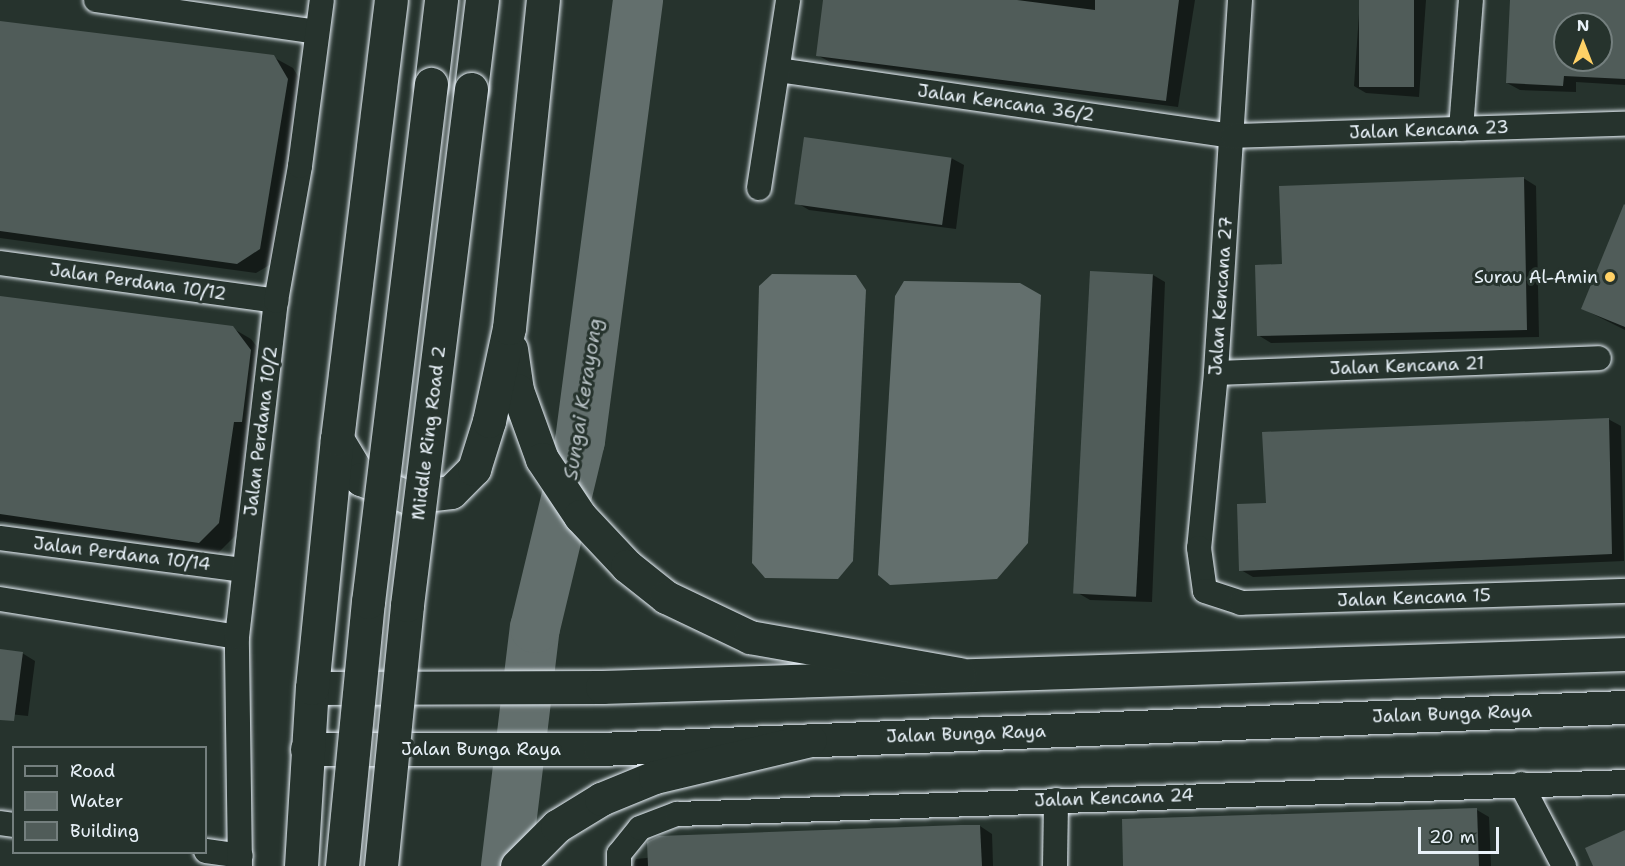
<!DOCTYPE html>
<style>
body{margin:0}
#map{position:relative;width:1625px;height:866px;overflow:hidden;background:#26332d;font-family:"Shantell Sans",sans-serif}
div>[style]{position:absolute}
.water>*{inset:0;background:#636f6d}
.shadow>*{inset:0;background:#0007}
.river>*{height:50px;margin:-25px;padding:0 25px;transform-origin:25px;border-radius:25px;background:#636f6d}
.building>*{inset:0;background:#505c59;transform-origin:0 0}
.roads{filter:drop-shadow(0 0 2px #e8f1f8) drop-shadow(0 0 2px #e8f1f8)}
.street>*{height:24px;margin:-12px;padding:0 12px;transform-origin:12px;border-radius:12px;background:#26332d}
.secondary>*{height:33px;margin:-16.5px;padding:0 16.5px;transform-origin:16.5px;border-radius:16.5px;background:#26332d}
.highway>*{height:33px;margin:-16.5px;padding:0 16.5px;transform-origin:16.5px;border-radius:16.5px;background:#26332d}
.bridges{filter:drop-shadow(0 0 2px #e8f1f8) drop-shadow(0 0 2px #e8f1f8)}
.highway-bridge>*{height:33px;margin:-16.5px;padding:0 16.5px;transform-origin:16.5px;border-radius:16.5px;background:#26332d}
.dots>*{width:16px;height:16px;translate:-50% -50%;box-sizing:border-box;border:3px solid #26332d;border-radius:50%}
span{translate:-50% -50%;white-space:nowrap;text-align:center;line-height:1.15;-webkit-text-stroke:6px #26332d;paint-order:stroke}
.street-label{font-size:18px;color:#e8f1f8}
.poi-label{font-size:18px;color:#e8f1f8}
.right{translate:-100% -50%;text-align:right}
.water-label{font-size:20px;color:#b3bdc0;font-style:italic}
.legend{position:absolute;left:12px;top:746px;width:195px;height:108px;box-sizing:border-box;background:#26332d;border:2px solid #747f7e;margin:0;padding:8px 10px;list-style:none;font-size:18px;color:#e8f1f8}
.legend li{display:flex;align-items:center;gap:12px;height:30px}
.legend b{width:30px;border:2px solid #747f7e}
.north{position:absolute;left:1553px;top:12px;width:60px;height:60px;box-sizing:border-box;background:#26332d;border:2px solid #747f7e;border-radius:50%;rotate:0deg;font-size:16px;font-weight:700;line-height:24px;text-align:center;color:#e8f1f8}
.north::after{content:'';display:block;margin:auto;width:21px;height:27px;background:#ffd166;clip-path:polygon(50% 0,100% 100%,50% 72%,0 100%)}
.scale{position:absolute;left:1418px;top:827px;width:81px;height:27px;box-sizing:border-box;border:3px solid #e8f1f8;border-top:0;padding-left:8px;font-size:18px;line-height:21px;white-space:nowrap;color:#e8f1f8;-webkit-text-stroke:4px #26332d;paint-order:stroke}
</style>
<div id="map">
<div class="water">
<i style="clip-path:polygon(772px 274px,856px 275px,866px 290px,853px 561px,838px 579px,765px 578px,752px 563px,759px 286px)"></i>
<i style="clip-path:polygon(904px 281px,1020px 283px,1041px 295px,1028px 543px,997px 579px,890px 585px,878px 575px,895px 296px)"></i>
</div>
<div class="shadow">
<i style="clip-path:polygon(825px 0,1195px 0,1178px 107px,830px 62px,817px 55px)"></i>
<i style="clip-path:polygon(1360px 0,1426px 0,1419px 97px,1366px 93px,1354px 86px)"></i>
<i style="clip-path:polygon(evenodd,1512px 0,1625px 0,1625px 85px,1576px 82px,1576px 92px,1520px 90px,1507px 83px,1512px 0,1565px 24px,1601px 24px,1601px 60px,1565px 60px,1565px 24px)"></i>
<i style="clip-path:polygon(0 22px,273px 57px,293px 68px,307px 91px,278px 260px,256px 273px,0 238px)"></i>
<i style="clip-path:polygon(951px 158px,964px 165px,956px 229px,809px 210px,797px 203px)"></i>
<i style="clip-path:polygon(1523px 178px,1536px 186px,1539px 337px,1271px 343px,1258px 335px,1284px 265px)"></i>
<i style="clip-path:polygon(1625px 247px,1625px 330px,1583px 309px)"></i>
<i style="clip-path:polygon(1091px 273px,1153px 275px,1165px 282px,1152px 602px,1090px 600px,1078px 593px)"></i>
<i style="clip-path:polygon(0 298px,232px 328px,251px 339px,269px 362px,237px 534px,218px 553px,0 521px)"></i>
<i style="clip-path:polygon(1608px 419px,1621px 426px,1624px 561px,1253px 577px,1241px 570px,1267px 505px)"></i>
<i style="clip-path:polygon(0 650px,22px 653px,35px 661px,28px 716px,0 713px)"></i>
<i style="clip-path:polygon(1477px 810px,1489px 817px,1491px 866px,1126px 866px)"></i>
<i style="clip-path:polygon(980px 826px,992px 834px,993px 866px,633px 866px,636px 859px)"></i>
</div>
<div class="river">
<i style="left:506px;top:866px;width:240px;rotate:-83.1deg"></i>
<i style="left:535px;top:628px;width:192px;rotate:-76.5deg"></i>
<i style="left:580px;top:441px;width:445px;rotate:-82.5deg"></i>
</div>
<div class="building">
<i style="clip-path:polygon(823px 0,1017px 0,1095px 10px,1095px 0,1179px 0,1166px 101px,816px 56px)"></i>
<i style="left:1359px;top:0;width:55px;height:87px"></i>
<i style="clip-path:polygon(evenodd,1510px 0,1625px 0,1625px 79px,1564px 76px,1563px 86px,1506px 83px,1510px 0,1565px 24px,1601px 24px,1601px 60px,1565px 60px,1565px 24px)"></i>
<i style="clip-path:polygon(0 21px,274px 55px,288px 79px,260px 249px,237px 264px,0 231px)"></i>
<i style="left:804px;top:137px;width:149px;height:68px;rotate:8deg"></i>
<i style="clip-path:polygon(1524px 177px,1527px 330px,1257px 336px,1255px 265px,1282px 264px,1279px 186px)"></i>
<i style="clip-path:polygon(1624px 204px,1625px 205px,1625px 327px,1581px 309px)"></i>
<i style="left:1090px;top:271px;width:63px;height:323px;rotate:3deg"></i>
<i style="clip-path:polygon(0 296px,233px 326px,251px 350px,242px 422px,234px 422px,219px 523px,199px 543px,0 514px)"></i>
<i style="clip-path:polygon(1609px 418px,1612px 554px,1239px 571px,1237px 504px,1266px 503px,1262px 432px)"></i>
<i style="clip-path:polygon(0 649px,23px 652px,14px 721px,0 720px)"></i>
<i style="clip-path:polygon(1477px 808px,1479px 866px,1123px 866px,1122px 819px)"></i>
<i style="clip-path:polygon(960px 825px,980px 825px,982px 866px,648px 866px,647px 842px,659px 836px)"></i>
<i style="clip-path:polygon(1625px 830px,1625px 866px,1593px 866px,1585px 848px)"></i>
</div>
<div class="roads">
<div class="street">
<i style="left:96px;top:0;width:223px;rotate:8.2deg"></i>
<i style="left:1240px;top:0;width:374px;rotate:93.7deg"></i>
<i style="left:1216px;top:373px;width:176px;rotate:95.5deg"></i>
<i style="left:1199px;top:548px;width:43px;rotate:82.1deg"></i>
<i style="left:1205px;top:591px;width:38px;rotate:18deg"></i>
<i style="left:1241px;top:603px;width:384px;rotate:-1.8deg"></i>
<i style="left:779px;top:70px;width:459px;rotate:8.3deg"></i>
<i style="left:1233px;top:136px;width:392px;rotate:-1.8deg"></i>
<i style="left:1461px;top:129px;width:129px;rotate:-85.6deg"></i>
<i style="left:759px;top:188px;width:190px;rotate:-81.2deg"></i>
<i style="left:0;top:263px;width:279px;rotate:7.8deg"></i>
<i style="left:1216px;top:373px;width:383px;rotate:-2.2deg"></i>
<i style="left:0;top:538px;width:246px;rotate:7.5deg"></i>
<i style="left:0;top:599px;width:240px;rotate:9.1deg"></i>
<i style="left:1521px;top:784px;width:93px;rotate:62.3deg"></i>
<i style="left:0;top:823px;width:14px;rotate:8deg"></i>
<i style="left:206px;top:851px;width:35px;rotate:8deg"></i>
<i style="left:240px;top:866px;width:229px;rotate:-90.8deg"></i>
<i style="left:237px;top:637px;width:338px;rotate:-83.4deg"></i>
<i style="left:276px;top:301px;width:137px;rotate:-79.9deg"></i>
<i style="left:300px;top:166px;width:167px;rotate:-82.5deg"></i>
<i style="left:619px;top:866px;width:12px;rotate:-90deg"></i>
<i style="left:619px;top:854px;width:33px;rotate:-51deg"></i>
<i style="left:640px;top:828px;width:40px;rotate:-21deg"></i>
<i style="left:677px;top:814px;width:949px;rotate:-1.93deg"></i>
<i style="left:1055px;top:866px;width:66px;rotate:-89.1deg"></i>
</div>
<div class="secondary">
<i style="left:312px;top:688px;width:290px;rotate:-0.2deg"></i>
<i style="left:602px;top:687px;width:1024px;rotate:-1.85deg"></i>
<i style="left:307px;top:749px;width:293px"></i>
<i style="left:600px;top:749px;width:1026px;rotate:-2.35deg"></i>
</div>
<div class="highway">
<i style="left:431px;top:84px;width:85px;rotate:-83.2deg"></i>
<i style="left:471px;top:89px;width:90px;rotate:-83deg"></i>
<i style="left:511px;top:349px;width:41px;rotate:81.7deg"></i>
<i style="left:517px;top:390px;width:73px;rotate:70.1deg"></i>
<i style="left:542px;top:459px;width:69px;rotate:56.3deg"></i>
<i style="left:580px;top:516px;width:69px;rotate:46.8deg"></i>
<i style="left:627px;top:566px;width:50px;rotate:38.5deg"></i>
<i style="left:666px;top:597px;width:93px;rotate:25.5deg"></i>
<i style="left:750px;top:637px;width:212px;rotate:10deg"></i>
<i style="left:337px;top:439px;width:47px;rotate:59deg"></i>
<i style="left:361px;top:479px;width:50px;rotate:21deg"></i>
<i style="left:408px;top:497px;width:43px;rotate:-6.6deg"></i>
<i style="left:451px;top:492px;width:33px;rotate:-45deg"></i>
<i style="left:474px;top:469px;width:50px;rotate:-72.6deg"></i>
<i style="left:489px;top:421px;width:95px;rotate:-77.9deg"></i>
<i style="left:509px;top:328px;width:330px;rotate:-84.1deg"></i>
<i style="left:301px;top:866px;width:178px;rotate:-86.5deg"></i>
<i style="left:312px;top:688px;width:250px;rotate:-84.3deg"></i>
<i style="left:337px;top:439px;width:442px;rotate:-83deg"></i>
<i style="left:517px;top:866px;width:57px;rotate:-45deg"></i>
<i style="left:557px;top:826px;width:52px;rotate:-31.5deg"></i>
<i style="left:601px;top:799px;width:58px;rotate:-22.2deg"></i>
<i style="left:655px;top:777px;width:159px;rotate:-13.4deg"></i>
</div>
</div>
<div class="bridges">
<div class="highway-bridge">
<i style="left:342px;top:866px;width:265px;rotate:-84.4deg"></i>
<i style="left:368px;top:602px;width:522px;rotate:-83.07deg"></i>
<i style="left:381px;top:866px;width:262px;rotate:-84.3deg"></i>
<i style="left:407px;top:605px;width:520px;rotate:-82.93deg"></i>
</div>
</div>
<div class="dots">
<i style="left:1610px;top:277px;background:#ffd166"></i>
</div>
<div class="street-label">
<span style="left:1006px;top:103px;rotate:8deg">Jalan Kencana 36/2</span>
<span style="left:1429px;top:130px;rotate:-2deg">Jalan Kencana 23</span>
<span style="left:138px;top:282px;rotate:8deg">Jalan Perdana 10/12</span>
<span style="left:1221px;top:296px;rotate:-86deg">Jalan Kencana 27</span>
<span style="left:1407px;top:366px;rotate:-2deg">Jalan Kencana 21</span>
<span style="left:261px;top:431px;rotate:-83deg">Jalan Perdana 10/2</span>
<span style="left:429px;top:433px;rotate:-83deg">Middle Ring Road 2</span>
<span style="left:122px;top:554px;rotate:7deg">Jalan Perdana 10/14</span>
<span style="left:1414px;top:598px;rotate:-2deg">Jalan Kencana 15</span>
<span style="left:1452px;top:714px;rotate:-2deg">Jalan Bunga Raya</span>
<span style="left:966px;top:734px;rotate:-2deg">Jalan Bunga Raya</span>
<span style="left:481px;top:749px">Jalan Bunga Raya</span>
<span style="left:1114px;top:798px;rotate:-2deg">Jalan Kencana 24</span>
</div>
<div class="poi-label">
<span class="right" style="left:1598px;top:277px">Surau Al-Amin</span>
</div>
<div class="water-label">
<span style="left:583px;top:399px;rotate:-81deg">Sungai Kerayong</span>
</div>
<ul class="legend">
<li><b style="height:8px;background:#26332d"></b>Road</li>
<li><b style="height:16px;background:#636f6d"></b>Water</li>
<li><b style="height:16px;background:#505c59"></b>Building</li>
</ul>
<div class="north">N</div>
<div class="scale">20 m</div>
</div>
